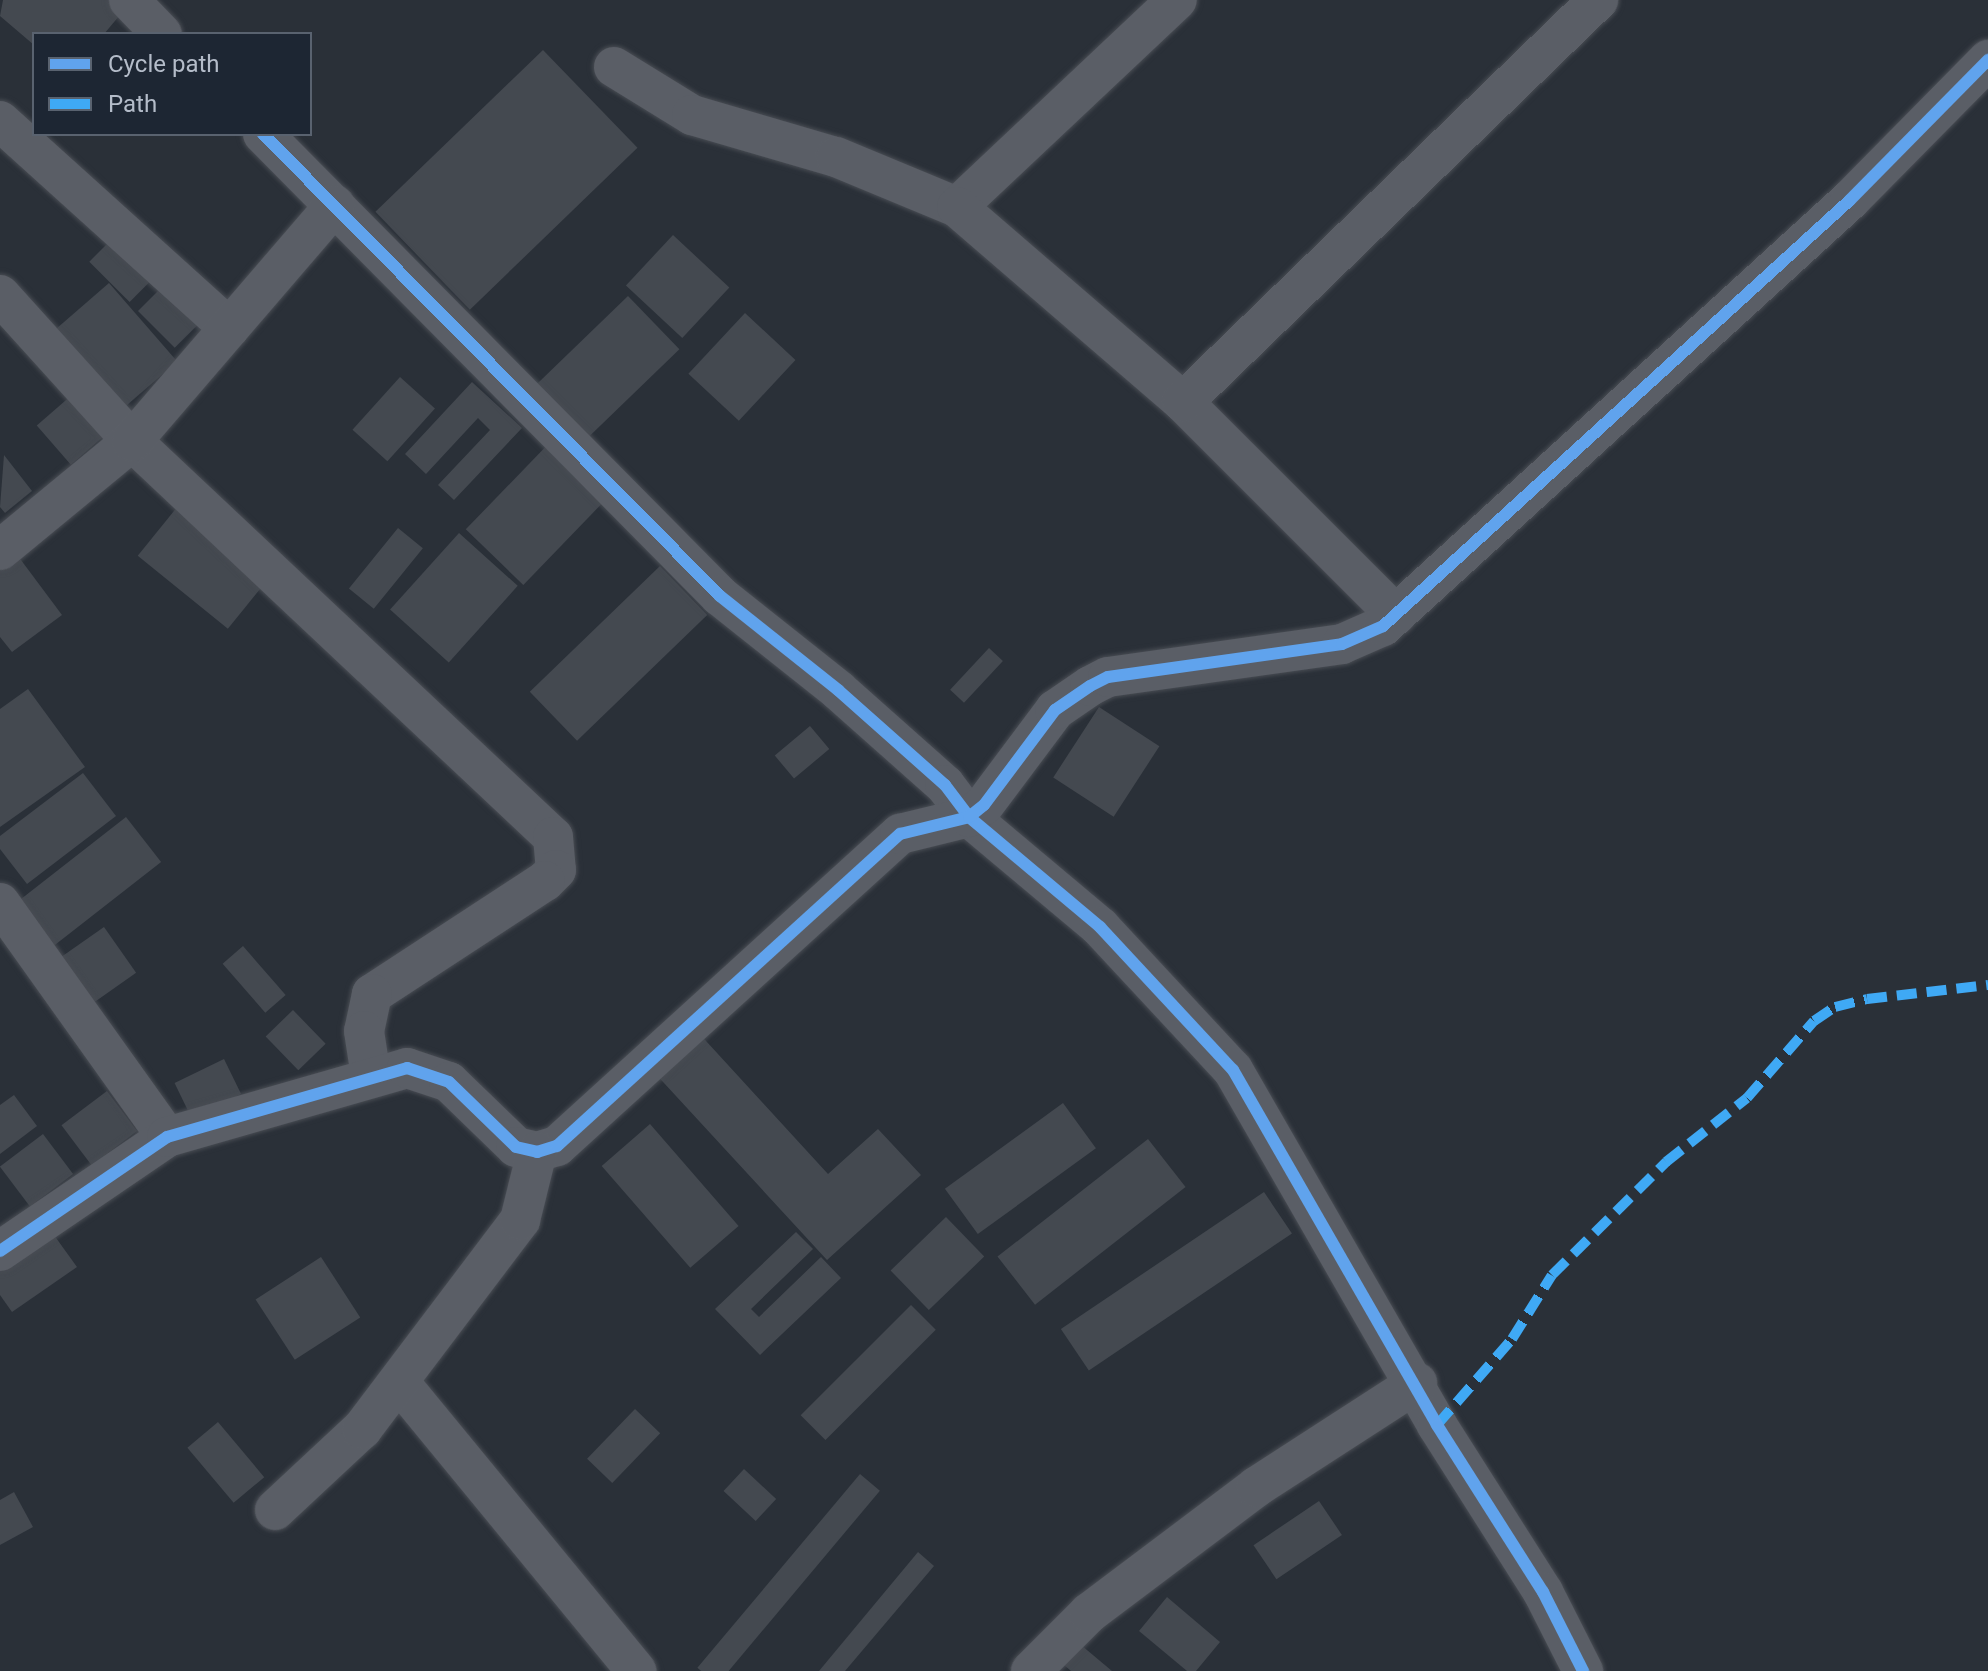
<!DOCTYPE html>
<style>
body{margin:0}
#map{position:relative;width:1988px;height:1671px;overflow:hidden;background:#2a3038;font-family:Roboto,sans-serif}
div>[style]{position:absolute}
.building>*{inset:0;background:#444950;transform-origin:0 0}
.roads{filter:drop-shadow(0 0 2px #484c53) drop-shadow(0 0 2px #484c53)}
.street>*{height:40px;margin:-20px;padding:0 20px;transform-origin:20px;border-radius:20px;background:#5a5e66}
.quiet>*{height:10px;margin-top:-5px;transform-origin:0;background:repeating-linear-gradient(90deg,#3fa9f5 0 20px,transparent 0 30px)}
.cycleway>*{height:12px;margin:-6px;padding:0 6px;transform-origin:6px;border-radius:6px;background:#60a3ed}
span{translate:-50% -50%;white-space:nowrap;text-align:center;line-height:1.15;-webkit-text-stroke:7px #1d2633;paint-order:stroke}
.legend{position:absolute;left:32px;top:32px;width:280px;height:104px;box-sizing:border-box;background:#1d2633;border:2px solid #59626f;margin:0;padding:10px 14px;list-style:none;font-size:24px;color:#b4bcc9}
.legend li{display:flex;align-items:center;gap:16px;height:40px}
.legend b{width:40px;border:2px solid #59626f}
</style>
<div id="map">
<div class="building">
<i style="clip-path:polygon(3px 0,114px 0,125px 9px,104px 34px,34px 34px,34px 45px,0 16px)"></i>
<i style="left:543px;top:50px;width:136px;height:233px;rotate:46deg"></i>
<i style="left:119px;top:232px;width:57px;height:42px;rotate:45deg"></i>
<i style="left:673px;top:235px;width:77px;height:69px;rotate:43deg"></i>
<i style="left:167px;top:282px;width:52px;height:41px;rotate:45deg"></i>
<i style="left:109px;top:283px;width:104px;height:84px;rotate:49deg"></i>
<i style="left:628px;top:296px;width:74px;height:141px;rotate:46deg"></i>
<i style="left:745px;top:313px;width:69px;height:83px;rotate:43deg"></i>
<i style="left:400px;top:377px;width:47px;height:71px;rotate:42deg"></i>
<i style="clip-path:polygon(472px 382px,522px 428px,454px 500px,438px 485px,490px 430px,478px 418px,426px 474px,405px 454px)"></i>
<i style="left:73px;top:394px;width:52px;height:48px;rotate:49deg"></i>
<i style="left:554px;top:438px;width:80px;height:127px;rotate:44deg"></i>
<i style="clip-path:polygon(4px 455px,32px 491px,5px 513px,0 507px)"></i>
<i style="left:178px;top:506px;width:116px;height:64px;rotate:39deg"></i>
<i style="left:398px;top:528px;width:32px;height:78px;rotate:39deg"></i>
<i style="left:459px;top:533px;width:79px;height:103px;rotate:42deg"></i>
<i style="clip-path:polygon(18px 556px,62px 615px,12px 652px,0 637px,0 569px)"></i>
<i style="left:660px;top:566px;width:68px;height:181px;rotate:46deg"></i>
<i style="left:989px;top:648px;width:19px;height:57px;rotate:43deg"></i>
<i style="clip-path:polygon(28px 689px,85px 767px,0 827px,0 709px)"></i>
<i style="left:1099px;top:707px;width:72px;height:84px;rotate:33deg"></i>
<i style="left:810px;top:726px;width:30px;height:46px;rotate:50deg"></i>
<i style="clip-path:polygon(83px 773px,116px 816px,27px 884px,0 849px,0 836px)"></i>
<i style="left:126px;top:817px;width:57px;height:147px;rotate:52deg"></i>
<i style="left:104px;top:927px;width:56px;height:68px;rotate:55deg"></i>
<i style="left:243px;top:946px;width:65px;height:27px;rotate:49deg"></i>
<i style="left:293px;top:1010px;width:47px;height:38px;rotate:46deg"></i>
<i style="clip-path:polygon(696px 1030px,828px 1174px,878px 1129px,921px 1175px,827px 1260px,652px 1070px)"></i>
<i style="left:224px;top:1059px;width:39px;height:55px;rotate:64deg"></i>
<i style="left:107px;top:1091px;width:50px;height:57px;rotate:53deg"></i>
<i style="clip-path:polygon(14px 1095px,37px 1126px,0 1154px,0 1105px)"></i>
<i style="left:1063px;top:1103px;width:56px;height:146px;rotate:54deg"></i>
<i style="left:650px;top:1124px;width:135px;height:64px;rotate:49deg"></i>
<i style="left:43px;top:1134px;width:50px;height:54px;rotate:53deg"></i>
<i style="left:1148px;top:1139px;width:61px;height:191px;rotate:52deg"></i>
<i style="left:1264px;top:1192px;width:50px;height:245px;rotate:56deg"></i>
<i style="left:946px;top:1217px;width:55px;height:77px;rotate:46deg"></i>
<i style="clip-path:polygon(46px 1224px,77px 1267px,12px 1312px,0 1295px,0 1256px)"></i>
<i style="clip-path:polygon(796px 1232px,813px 1249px,751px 1309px,759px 1317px,821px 1257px,841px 1278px,760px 1355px,715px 1309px)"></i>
<i style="left:321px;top:1257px;width:72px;height:78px;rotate:57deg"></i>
<i style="left:911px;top:1305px;width:35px;height:156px;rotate:45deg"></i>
<i style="left:635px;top:1409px;width:35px;height:69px;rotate:44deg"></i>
<i style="left:218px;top:1422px;width:72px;height:40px;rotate:50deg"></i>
<i style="left:744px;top:1469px;width:44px;height:30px;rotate:43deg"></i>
<i style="left:860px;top:1474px;width:26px;height:253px;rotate:40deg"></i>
<i style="clip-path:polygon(14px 1492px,33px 1527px,0 1545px,0 1500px)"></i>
<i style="left:1319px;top:1501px;width:41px;height:79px;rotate:56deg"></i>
<i style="clip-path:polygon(918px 1552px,934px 1566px,845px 1671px,819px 1671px)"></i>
<i style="clip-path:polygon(1167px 1597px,1220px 1642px,1196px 1671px,1187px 1671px,1139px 1631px)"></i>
<i style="clip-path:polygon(1081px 1645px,1112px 1671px,1071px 1671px,1064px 1665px)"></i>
</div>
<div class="roads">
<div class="street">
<i style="left:129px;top:0;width:47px;rotate:45.9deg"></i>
<i style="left:614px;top:67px;width:92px;rotate:31.6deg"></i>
<i style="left:692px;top:115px;width:150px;rotate:16.3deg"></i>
<i style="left:836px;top:157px;width:131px;rotate:22.5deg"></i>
<i style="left:957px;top:207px;width:302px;rotate:-43.3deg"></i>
<i style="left:0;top:121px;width:309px;rotate:42.1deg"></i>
<i style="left:263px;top:134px;width:650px;rotate:45.31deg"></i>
<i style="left:720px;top:596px;width:151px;rotate:38.5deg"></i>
<i style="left:838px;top:690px;width:143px;rotate:41.6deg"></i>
<i style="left:945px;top:785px;width:40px;rotate:53deg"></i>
<i style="left:969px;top:817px;width:171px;rotate:40deg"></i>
<i style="left:1100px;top:927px;width:195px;rotate:47.1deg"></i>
<i style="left:1233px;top:1070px;width:409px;rotate:60.1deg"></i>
<i style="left:1437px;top:1425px;width:198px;rotate:57.6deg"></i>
<i style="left:1543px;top:1592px;width:89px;rotate:63.1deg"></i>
<i style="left:957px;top:207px;width:298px;rotate:40.8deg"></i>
<i style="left:1183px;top:402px;width:301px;rotate:45deg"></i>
<i style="left:0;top:295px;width:197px;rotate:47.9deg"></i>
<i style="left:132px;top:441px;width:578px;rotate:43.25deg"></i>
<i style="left:553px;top:837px;width:33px;rotate:85deg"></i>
<i style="left:556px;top:870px;width:16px;rotate:135deg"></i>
<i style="left:545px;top:881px;width:207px;rotate:146.8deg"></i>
<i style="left:372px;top:994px;width:38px;rotate:102deg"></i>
<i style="left:364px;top:1031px;width:47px;rotate:81.3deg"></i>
<i style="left:1183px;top:402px;width:578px;rotate:-44.09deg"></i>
<i style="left:0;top:550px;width:171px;rotate:-39.5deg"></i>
<i style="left:132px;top:441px;width:311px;rotate:-49.3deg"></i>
<i style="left:0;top:903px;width:287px;rotate:54.5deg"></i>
<i style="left:0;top:1251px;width:202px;rotate:-34.3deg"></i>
<i style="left:167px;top:1137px;width:250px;rotate:-16deg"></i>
<i style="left:407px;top:1068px;width:44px;rotate:18.4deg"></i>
<i style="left:449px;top:1082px;width:93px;rotate:44.1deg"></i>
<i style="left:516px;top:1147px;width:22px;rotate:13deg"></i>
<i style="left:537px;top:1152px;width:21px;rotate:-17deg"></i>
<i style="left:557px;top:1146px;width:464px;rotate:-42.3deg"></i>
<i style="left:900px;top:834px;width:71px;rotate:-13.8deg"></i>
<i style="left:969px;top:817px;width:19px;rotate:-39deg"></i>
<i style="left:984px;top:805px;width:119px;rotate:-53.2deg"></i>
<i style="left:1055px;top:710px;width:42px;rotate:-34.4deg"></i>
<i style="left:1090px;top:686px;width:20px;rotate:-27deg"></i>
<i style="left:1108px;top:677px;width:236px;rotate:-8deg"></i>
<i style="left:1342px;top:644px;width:45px;rotate:-23.7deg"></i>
<i style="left:1383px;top:626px;width:632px;rotate:-42.37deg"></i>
<i style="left:1850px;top:200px;width:197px;rotate:-45.4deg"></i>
<i style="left:399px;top:1382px;width:374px;rotate:50.6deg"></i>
<i style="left:275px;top:1510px;width:119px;rotate:-43deg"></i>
<i style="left:362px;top:1429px;width:262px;rotate:-52.9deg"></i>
<i style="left:520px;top:1220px;width:70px;rotate:-76deg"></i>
<i style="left:1031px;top:1671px;width:82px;rotate:-45deg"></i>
<i style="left:1089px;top:1613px;width:209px;rotate:-37deg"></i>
<i style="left:1256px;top:1487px;width:192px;rotate:-32.9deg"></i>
</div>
</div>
<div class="quiet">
<i style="left:1437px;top:1425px;width:114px;rotate:-48.9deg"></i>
<i style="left:1512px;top:1339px;width:75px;rotate:-58deg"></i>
<i style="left:1552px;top:1275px;width:161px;rotate:-44.7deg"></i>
<i style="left:1666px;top:1162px;width:103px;rotate:-38.3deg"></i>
<i style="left:1747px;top:1098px;width:102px;rotate:-49deg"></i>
<i style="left:1814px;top:1021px;width:25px;rotate:-34deg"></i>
<i style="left:1835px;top:1007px;width:33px;rotate:-14deg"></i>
<i style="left:1867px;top:999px;width:122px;rotate:-6.6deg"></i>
</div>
<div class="cycleway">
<i style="left:263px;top:134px;width:650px;rotate:45.31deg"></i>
<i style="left:720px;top:596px;width:151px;rotate:38.5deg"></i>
<i style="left:838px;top:690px;width:143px;rotate:41.6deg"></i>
<i style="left:945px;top:785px;width:40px;rotate:53deg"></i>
<i style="left:969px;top:817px;width:171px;rotate:40deg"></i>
<i style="left:1100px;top:927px;width:195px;rotate:47.1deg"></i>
<i style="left:1233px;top:1070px;width:409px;rotate:60.1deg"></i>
<i style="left:1437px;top:1425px;width:198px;rotate:57.6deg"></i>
<i style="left:1543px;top:1592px;width:89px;rotate:63.1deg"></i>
<i style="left:0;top:1251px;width:202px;rotate:-34.3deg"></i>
<i style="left:167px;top:1137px;width:250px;rotate:-16deg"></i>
<i style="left:407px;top:1068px;width:44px;rotate:18.4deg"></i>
<i style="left:449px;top:1082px;width:93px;rotate:44.1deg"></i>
<i style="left:516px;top:1147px;width:22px;rotate:13deg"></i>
<i style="left:537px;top:1152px;width:21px;rotate:-17deg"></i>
<i style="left:557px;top:1146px;width:464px;rotate:-42.3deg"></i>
<i style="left:900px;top:834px;width:71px;rotate:-13.8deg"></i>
<i style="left:969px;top:817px;width:19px;rotate:-39deg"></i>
<i style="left:984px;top:805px;width:119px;rotate:-53.2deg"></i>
<i style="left:1055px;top:710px;width:42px;rotate:-34.4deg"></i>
<i style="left:1090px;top:686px;width:20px;rotate:-27deg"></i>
<i style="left:1108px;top:677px;width:236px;rotate:-8deg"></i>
<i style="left:1342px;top:644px;width:45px;rotate:-23.7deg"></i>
<i style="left:1383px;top:626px;width:632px;rotate:-42.37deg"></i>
<i style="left:1850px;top:200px;width:197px;rotate:-45.4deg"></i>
</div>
<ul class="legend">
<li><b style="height:10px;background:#60a3ed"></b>Cycle path</li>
<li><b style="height:10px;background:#3fa9f5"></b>Path</li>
</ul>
</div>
